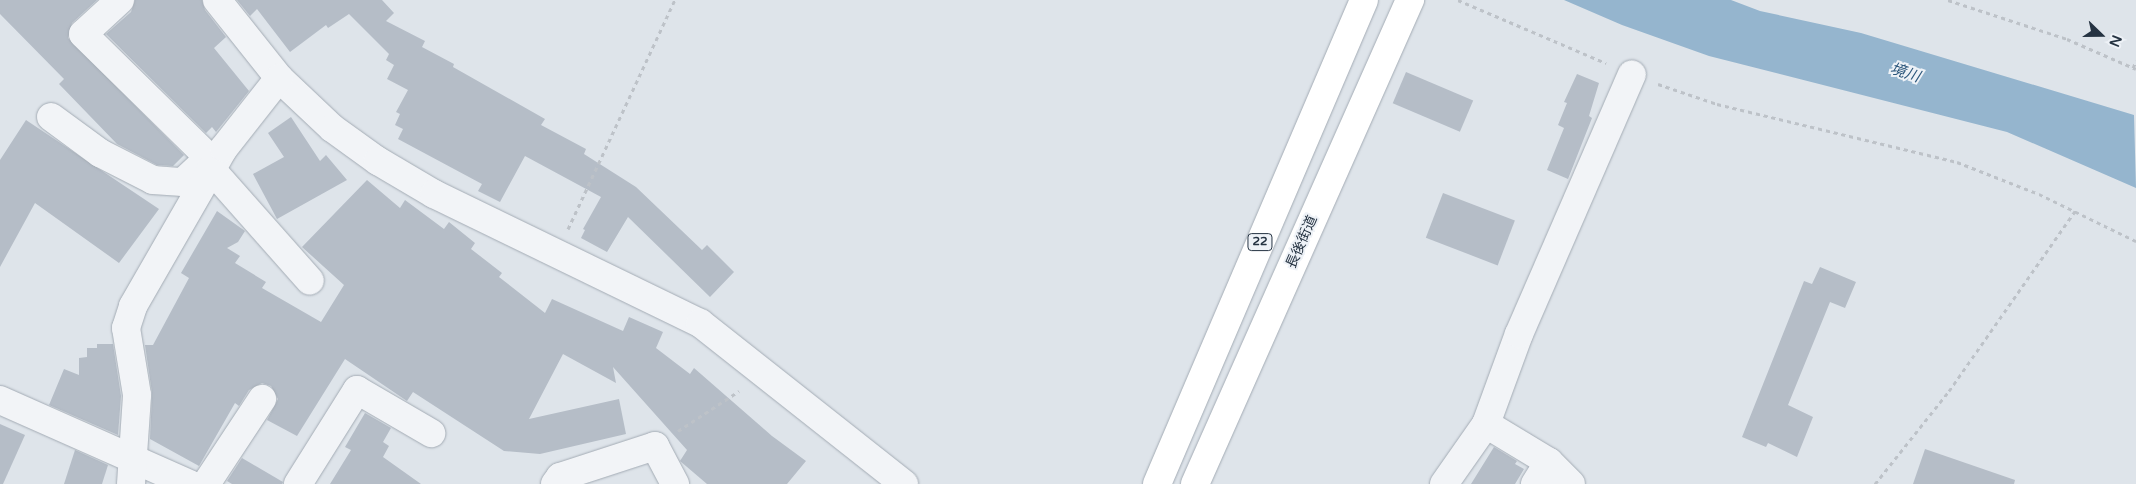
<!DOCTYPE html>
<meta charset="utf-8">
<style>
body{margin:0}
#map{position:relative;width:2136px;height:484px;overflow:hidden;background:#dee4ea;font-family:"Varela Round","Noto Sans JP",sans-serif}
div>[style]{position:absolute}
.water>*{inset:0;background:#95b5ce}
.building>*{inset:0;background:#b5bdc7;transform-origin:0 0}
.path>*{height:3px;margin-top:-1.5px;transform-origin:0;background:repeating-linear-gradient(90deg,#bdc2c8 0 4px,transparent 0 8px)}
.roads{filter:drop-shadow(0 0 1px #a3abb4) drop-shadow(0 0 1px #a3abb4)}
.minor>*{height:28px;margin:-14px;padding:0 14px;transform-origin:14px;border-radius:14px;background:#f2f4f7}
.major>*{height:28px;margin:-14px;padding:0 14px;transform-origin:14px;border-radius:14px;background:#fff}
span{translate:-50% -50%;white-space:nowrap;text-align:center;line-height:1.15;-webkit-text-stroke:4px #eef2f7;paint-order:stroke}
.shield-label span{padding:1px 4px;background:#eef2f7;border:1px solid;border-radius:4px;-webkit-text-stroke-width:0}
.shield-label{font-size:12px;color:#253342;font-weight:700}
.street-label{font-size:14px;color:#253342}
.water-label{font-size:15px;color:#2b567b;font-style:italic}
.north{position:absolute;left:2076px;top:10px;width:50px;height:50px;-webkit-text-stroke:4px #eef2f7;paint-order:stroke;rotate:112deg;font-size:14px;font-weight:700;line-height:20px;text-align:center;color:#253342}
.north::after{content:'';display:block;margin:auto;width:18px;height:22px;background:#253342;clip-path:polygon(50% 0,100% 100%,50% 72%,0 100%)}
</style>
<div id="map">
<div class="water">
<i style="clip-path:polygon(1564px 0,1731px 0,1760px 11px,1861px 33px,2134px 115px,2136px 188px,2007px 132px,1709px 56px,1622px 25px)"></i>
</div>
<div class="building">
<i style="clip-path:polygon(0 0,97px 0,72px 23px,68px 38px,184px 155px,173px 166px,157px 165px,117px 144px,59px 84px,64px 79px,0 14px)"></i>
<i style="clip-path:polygon(135px 0,202px 0,205px 10px,226px 37px,214px 48px,249px 91px,216px 132px,212px 127px,206px 133px,106px 34px,131px 12px)"></i>
<i style="clip-path:polygon(237px 0,382px 0,394px 13px,386px 21px,425px 41px,422px 47px,454px 64px,453px 67px,545px 119px,541px 125px,586px 149px,584px 154px,636px 187px,702px 250px,707px 245px,734px 272px,710px 297px,628px 217px,607px 252px,581px 238px,585px 230px,583px 229px,601px 197px,525px 156px,500px 202px,478px 191px,482px 184px,398px 139px,403px 129px,395px 125px,400px 114px,396px 112px,408px 90px,387px 79px,394px 65px,386px 60px,389px 54px,349px 14px,328px 28px,326px 25px,290px 52px,257px 9px,250px 16px)"></i>
<i style="left:1406px;top:72px;width:73px;height:34px;rotate:23deg"></i>
<i style="clip-path:polygon(1577px 74px,1599px 83px,1589px 116px,1592px 118px,1568px 179px,1547px 170px,1564px 128px,1558px 125px,1567px 103px,1564px 102px)"></i>
<i style="clip-path:polygon(291px 117px,320px 161px,326px 155px,347px 180px,277px 219px,253px 174px,284px 157px,268px 133px)"></i>
<i style="clip-path:polygon(26px 120px,159px 209px,119px 263px,35px 203px,0 267px,0 160px)"></i>
<i style="clip-path:polygon(367px 180px,400px 208px,405px 200px,444px 229px,449px 222px,475px 243px,471px 249px,502px 273px,499px 277px,545px 313px,552px 299px,623px 331px,629px 317px,663px 332px,656px 348px,690px 374px,694px 368px,772px 436px,806px 461px,787px 484px,707px 484px,680px 461px,687px 450px,613px 367px,616px 383px,563px 354px,529px 419px,619px 399px,626px 434px,540px 454px,504px 451px,413px 392px,407px 401px,345px 359px,297px 436px,267px 420px,278px 399px,271px 386px,262px 383px,249px 390px,239px 406px,235px 403px,199px 466px,150px 439px,152px 393px,145px 345px,153px 345px,189px 278px,181px 273px,217px 211px,245px 231px,238px 242px,227px 248px,240px 256px,235px 263px,266px 282px,262px 288px,321px 322px,344px 285px,302px 247px)"></i>
<i style="left:1443px;top:193px;width:77px;height:48px;rotate:21deg"></i>
<i style="clip-path:polygon(1820px 267px,1856px 282px,1845px 308px,1830px 302px,1788px 405px,1813px 417px,1797px 457px,1768px 443px,1766px 447px,1742px 437px,1804px 281px,1812px 284px)"></i>
<i style="clip-path:polygon(97px 344px,113px 344px,121px 396px,118px 435px,49px 405px,64px 369px,79px 375px,79px 358px,87px 357px,87px 348px,97px 348px)"></i>
<i style="clip-path:polygon(365px 413px,391px 428px,383px 442px,389px 446px,383px 457px,421px 484px,330px 484px,351px 450px,345px 447px)"></i>
<i style="clip-path:polygon(0 424px,25px 435px,3px 484px,0 484px)"></i>
<i style="clip-path:polygon(1494px 447px,1517px 461px,1515px 464px,1524px 469px,1515px 484px,1471px 484px)"></i>
<i style="clip-path:polygon(1925px 449px,2015px 480px,2014px 484px,1913px 484px)"></i>
<i style="clip-path:polygon(75px 450px,108px 465px,102px 484px,64px 484px)"></i>
<i style="clip-path:polygon(242px 458px,283px 482px,282px 484px,232px 484px,227px 481px)"></i>
</div>
<div class="path">
<i style="left:1458px;top:0;width:161px;rotate:23.1deg"></i>
<i style="left:1948px;top:0;width:125px;rotate:18.1deg"></i>
<i style="left:2067px;top:39px;width:75px;rotate:23.5deg"></i>
<i style="left:2133px;top:68px;width:8px;rotate:-67deg"></i>
<i style="left:1658px;top:84px;width:62px;rotate:18.7deg"></i>
<i style="left:1717px;top:104px;width:247px;rotate:13.6deg"></i>
<i style="left:1957px;top:162px;width:88px;rotate:21.3deg"></i>
<i style="left:2039px;top:194px;width:108px;rotate:25.9deg"></i>
<i style="left:568px;top:229px;width:253px;rotate:-65deg"></i>
<i style="left:678px;top:431px;width:73px;rotate:-33.3deg"></i>
<i style="left:1875px;top:484px;width:119px;rotate:-51.5deg"></i>
<i style="left:1949px;top:391px;width:220px;rotate:-55deg"></i>
</div>
<div class="roads">
<div class="minor">
<i style="left:120px;top:0;width:50px;rotate:137.4deg"></i>
<i style="left:83px;top:34px;width:177px;rotate:44.5deg"></i>
<i style="left:217px;top:0;width:100px;rotate:51.5deg"></i>
<i style="left:279px;top:78px;width:73px;rotate:43.3deg"></i>
<i style="left:332px;top:128px;width:57px;rotate:35.7deg"></i>
<i style="left:378px;top:161px;width:65px;rotate:30.5deg"></i>
<i style="left:434px;top:194px;width:296px;rotate:25.9deg"></i>
<i style="left:700px;top:323px;width:260px;rotate:38.3deg"></i>
<i style="left:51px;top:117px;width:61px;rotate:36.3deg"></i>
<i style="left:100px;top:153px;width:59px;rotate:27deg"></i>
<i style="left:153px;top:180px;width:30px;rotate:4deg"></i>
<i style="left:183px;top:182px;width:37px;rotate:-43deg"></i>
<i style="left:211px;top:169px;width:149px;rotate:48.5deg"></i>
<i style="left:0;top:400px;width:208px;rotate:23.9deg"></i>
<i style="left:1486px;top:424px;width:74px;rotate:31.1deg"></i>
<i style="left:1549px;top:462px;width:31px;rotate:45deg"></i>
<i style="left:131px;top:484px;width:89px;rotate:-86.1deg"></i>
<i style="left:137px;top:395px;width:68px;rotate:-99.3deg"></i>
<i style="left:126px;top:328px;width:23px;rotate:-72deg"></i>
<i style="left:133px;top:306px;width:182px;rotate:-60.1deg"></i>
<i style="left:224px;top:148px;width:89px;rotate:-51.8deg"></i>
<i style="left:206px;top:484px;width:102px;rotate:-56.6deg"></i>
<i style="left:298px;top:484px;width:111px;rotate:-57.9deg"></i>
<i style="left:357px;top:390px;width:86px;rotate:30.2deg"></i>
<i style="left:555px;top:484px;width:9px;rotate:-54deg"></i>
<i style="left:560px;top:477px;width:100px;rotate:-18.1deg"></i>
<i style="left:655px;top:446px;width:43px;rotate:62.2deg"></i>
<i style="left:1444px;top:484px;width:73px;rotate:-55deg"></i>
<i style="left:1486px;top:424px;width:96px;rotate:-69.9deg"></i>
<i style="left:1519px;top:334px;width:283px;rotate:-66.5deg"></i>
<i style="left:1535px;top:484px;width:26px;rotate:-58deg"></i>
</div>
<div class="major">
<i style="left:1157px;top:484px;width:526px;rotate:-66.84deg"></i>
<i style="left:1195px;top:484px;width:530px;rotate:-66.05deg"></i>
</div>
</div>
<div class="shield-label">
<span style="left:1260px;top:242px">22</span>
</div>
<div class="street-label">
<span style="left:1302px;top:242px;rotate:-66deg">長後街道</span>
</div>
<div class="water-label">
<span style="left:1905px;top:73px;rotate:18deg">境川</span>
</div>
<div class="north">N</div>
</div>
